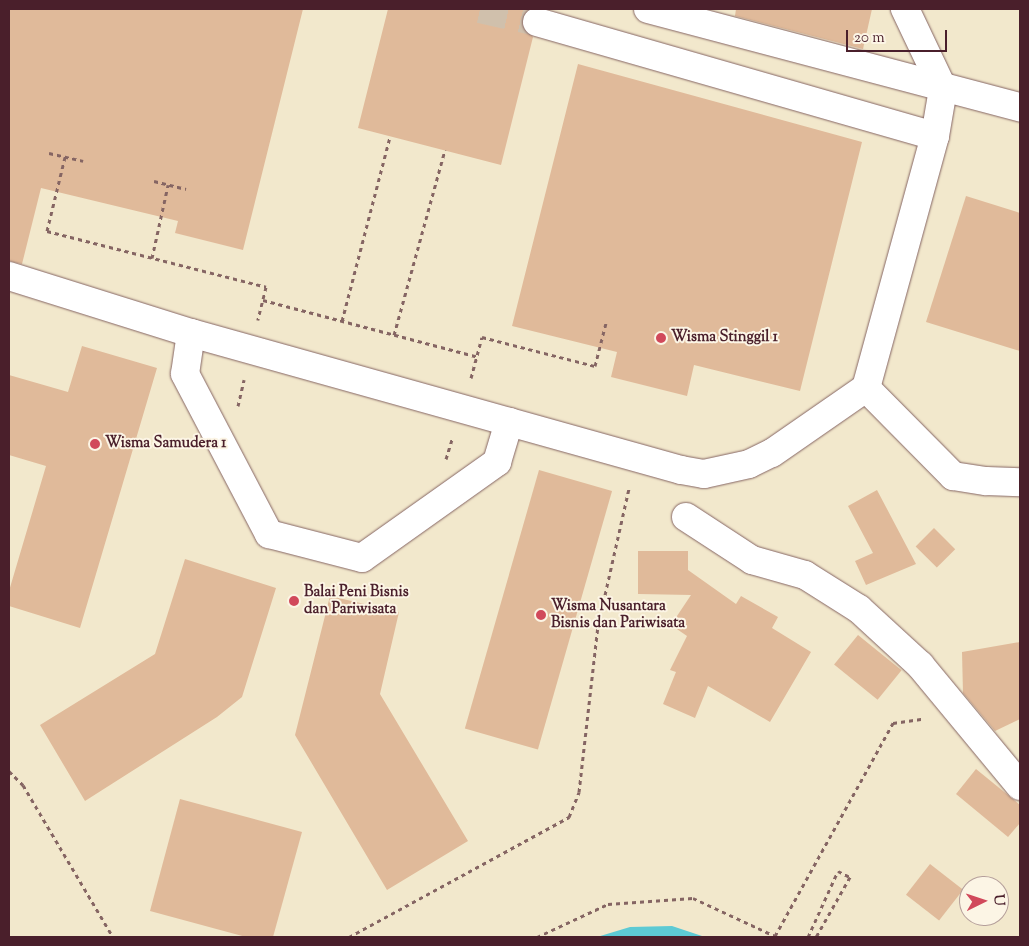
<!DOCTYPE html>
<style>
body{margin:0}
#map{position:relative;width:1029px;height:946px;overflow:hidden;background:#f2e8cc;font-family:"Sorts Mill Goudy",serif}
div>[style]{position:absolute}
.water>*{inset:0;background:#5dcad4}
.building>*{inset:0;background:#e0ba9a;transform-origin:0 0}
.minor-tunnel>*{height:28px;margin-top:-14px;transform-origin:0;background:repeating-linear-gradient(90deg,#d0c0ac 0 28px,transparent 0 42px)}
.path>*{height:3px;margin-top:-1.5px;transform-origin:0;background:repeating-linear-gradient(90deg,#856563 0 4px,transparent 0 8px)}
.roads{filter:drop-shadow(0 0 1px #856563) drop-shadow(0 0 1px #856563)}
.minor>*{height:28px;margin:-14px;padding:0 14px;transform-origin:14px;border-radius:14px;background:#fff}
.dots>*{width:14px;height:14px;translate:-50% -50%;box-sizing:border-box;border:2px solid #fcf5e5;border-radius:50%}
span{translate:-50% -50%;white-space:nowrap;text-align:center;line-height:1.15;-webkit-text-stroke:4px #fcf5e5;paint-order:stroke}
.poi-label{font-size:15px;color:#4a1f2b;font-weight:700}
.left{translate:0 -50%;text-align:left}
.frame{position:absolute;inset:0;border:10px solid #4a1f2b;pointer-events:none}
.north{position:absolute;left:959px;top:876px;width:50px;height:50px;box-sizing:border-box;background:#fcf5e5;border:1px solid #b59f9b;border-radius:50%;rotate:86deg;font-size:14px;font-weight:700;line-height:20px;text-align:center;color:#4a1f2b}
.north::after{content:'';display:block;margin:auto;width:18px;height:22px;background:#d1495b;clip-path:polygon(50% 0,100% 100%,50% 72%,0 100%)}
.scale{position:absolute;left:846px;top:30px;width:101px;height:22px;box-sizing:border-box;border:2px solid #4a1f2b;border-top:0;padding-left:6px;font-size:15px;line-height:18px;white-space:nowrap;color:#4a1f2b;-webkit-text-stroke:4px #fcf5e5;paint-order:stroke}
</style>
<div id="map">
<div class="water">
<i style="clip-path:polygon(672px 926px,705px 937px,597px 937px,630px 927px)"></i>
</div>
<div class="building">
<i style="clip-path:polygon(9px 9px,303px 9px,243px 250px,175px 233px,178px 221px,41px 188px,22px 264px,9px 261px)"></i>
<i style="clip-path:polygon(388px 9px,530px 9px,522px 17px,522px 25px,533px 37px,501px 165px,358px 128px)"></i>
<i style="clip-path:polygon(736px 9px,872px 9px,863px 49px,735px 16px)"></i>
<i style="clip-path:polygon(578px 64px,862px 142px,800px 391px,694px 365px,687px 396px,611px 377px,617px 352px,512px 326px)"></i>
<i style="clip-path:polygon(966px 196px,1020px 213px,1020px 351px,926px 322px)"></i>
<i style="clip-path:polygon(82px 346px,157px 368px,80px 628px,9px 606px,9px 591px,46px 466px,9px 455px,9px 375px,68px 392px)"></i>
<i style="left:539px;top:470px;width:76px;height:269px;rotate:16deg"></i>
<i style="clip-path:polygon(877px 490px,916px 564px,866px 585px,855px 561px,873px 553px,848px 506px)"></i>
<i style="left:934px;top:528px;width:30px;height:26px;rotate:45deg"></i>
<i style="clip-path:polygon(638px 551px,688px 551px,688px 570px,736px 604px,741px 596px,778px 617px,772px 628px,811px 652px,770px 722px,708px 686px,695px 718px,663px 704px,676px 672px,670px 670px,687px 636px,671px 625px,691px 595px,638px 594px)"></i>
<i style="clip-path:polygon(185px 559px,276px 588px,242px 697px,217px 717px,85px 801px,40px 725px,155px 654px)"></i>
<i style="clip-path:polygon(330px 596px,399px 612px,380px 694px,468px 841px,387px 890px,295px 735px)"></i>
<i style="left:858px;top:635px;width:56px;height:38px;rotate:39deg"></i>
<i style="clip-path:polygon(1020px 642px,1020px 719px,995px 731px,963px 693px,962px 652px)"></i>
<i style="clip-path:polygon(976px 769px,1020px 805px,1020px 823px,1008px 837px,956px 794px)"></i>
<i style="clip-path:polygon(180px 799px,302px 832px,273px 937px,246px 937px,150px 911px)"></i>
<i style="left:930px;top:864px;width:42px;height:39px;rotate:38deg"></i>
</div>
<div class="minor-tunnel">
<i style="left:480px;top:9px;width:58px;rotate:12.8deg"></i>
</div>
<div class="path">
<i style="left:49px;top:153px;width:35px;rotate:13deg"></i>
<i style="left:65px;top:157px;width:76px;rotate:103.7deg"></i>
<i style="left:47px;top:231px;width:226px;rotate:14.3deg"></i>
<i style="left:266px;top:287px;width:34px;rotate:104deg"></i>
<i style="left:154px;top:181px;width:33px;rotate:14deg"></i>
<i style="left:152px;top:258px;width:75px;rotate:-77.6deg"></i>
<i style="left:263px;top:300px;width:222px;rotate:14.8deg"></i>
<i style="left:342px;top:321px;width:190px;rotate:-75.4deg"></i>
<i style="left:394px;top:335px;width:192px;rotate:-74.6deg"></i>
<i style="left:471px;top:378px;width:42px;rotate:-75deg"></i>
<i style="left:482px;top:337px;width:117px;rotate:14.4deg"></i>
<i style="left:595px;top:366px;width:44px;rotate:-75.7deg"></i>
<i style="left:238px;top:406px;width:27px;rotate:-77deg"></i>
<i style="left:446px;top:459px;width:21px;rotate:-73deg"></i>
<i style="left:9px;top:771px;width:20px;rotate:45deg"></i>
<i style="left:23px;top:785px;width:177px;rotate:59.4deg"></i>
<i style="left:775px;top:936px;width:244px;rotate:-61deg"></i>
<i style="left:893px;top:723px;width:30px;rotate:-8deg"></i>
<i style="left:349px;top:937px;width:251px;rotate:-28.6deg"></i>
<i style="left:569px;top:817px;width:27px;rotate:-68deg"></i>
<i style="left:579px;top:792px;width:167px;rotate:-83.5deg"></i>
<i style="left:598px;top:626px;width:141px;rotate:-77.3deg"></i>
<i style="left:537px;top:937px;width:78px;rotate:-24.9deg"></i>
<i style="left:608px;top:904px;width:85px;rotate:-4deg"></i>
<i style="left:693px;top:898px;width:93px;rotate:24.9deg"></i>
<i style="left:808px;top:937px;width:72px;rotate:-65.6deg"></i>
<i style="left:838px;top:871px;width:13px;rotate:27deg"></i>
<i style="left:850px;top:877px;width:69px;rotate:119.5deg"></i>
</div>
<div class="roads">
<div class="minor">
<i style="left:648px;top:9px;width:385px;rotate:14.8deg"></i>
<i style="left:537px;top:22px;width:414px;rotate:16deg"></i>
<i style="left:9px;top:276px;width:191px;rotate:17.4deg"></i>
<i style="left:191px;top:333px;width:509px;rotate:15.62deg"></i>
<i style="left:681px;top:470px;width:23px;rotate:10deg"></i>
<i style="left:704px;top:474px;width:46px;rotate:-12.5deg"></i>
<i style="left:749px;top:464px;width:25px;rotate:-26deg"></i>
<i style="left:772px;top:453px;width:114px;rotate:-34.7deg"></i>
<i style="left:866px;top:388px;width:261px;rotate:-74.7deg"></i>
<i style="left:935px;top:136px;width:48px;rotate:-80.3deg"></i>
<i style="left:943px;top:89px;width:89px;rotate:-115.4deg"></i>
<i style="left:191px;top:333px;width:41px;rotate:98.3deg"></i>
<i style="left:185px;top:374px;width:181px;rotate:62.3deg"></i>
<i style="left:269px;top:534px;width:96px;rotate:14.5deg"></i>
<i style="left:362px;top:558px;width:166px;rotate:-35.4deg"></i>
<i style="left:497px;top:462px;width:42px;rotate:-73.3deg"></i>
<i style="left:866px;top:388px;width:124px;rotate:45.3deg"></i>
<i style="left:953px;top:476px;width:33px;rotate:9deg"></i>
<i style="left:986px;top:481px;width:34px;rotate:2deg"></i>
<i style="left:686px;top:517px;width:79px;rotate:33.1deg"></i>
<i style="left:752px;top:560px;width:55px;rotate:15.8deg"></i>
<i style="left:805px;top:575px;width:64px;rotate:32.2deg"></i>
<i style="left:859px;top:609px;width:83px;rotate:42.6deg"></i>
<i style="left:920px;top:665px;width:157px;rotate:50.4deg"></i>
</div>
</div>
<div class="dots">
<i style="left:661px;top:338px;background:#d1495b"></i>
<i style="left:95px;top:444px;background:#d1495b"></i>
<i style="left:294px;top:601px;background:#d1495b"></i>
<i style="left:541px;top:615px;background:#d1495b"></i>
</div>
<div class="poi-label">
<span class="left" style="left:671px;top:338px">Wisma Stinggil 1</span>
<span class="left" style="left:105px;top:444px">Wisma Samudera 1</span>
<span class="left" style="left:304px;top:601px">Balai Peni Bisnis<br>dan Pariwisata</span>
<span class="left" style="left:551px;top:615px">Wisma Nusantara<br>Bisnis dan Pariwisata</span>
</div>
<div class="frame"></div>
<div class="north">U</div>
<div class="scale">20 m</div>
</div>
